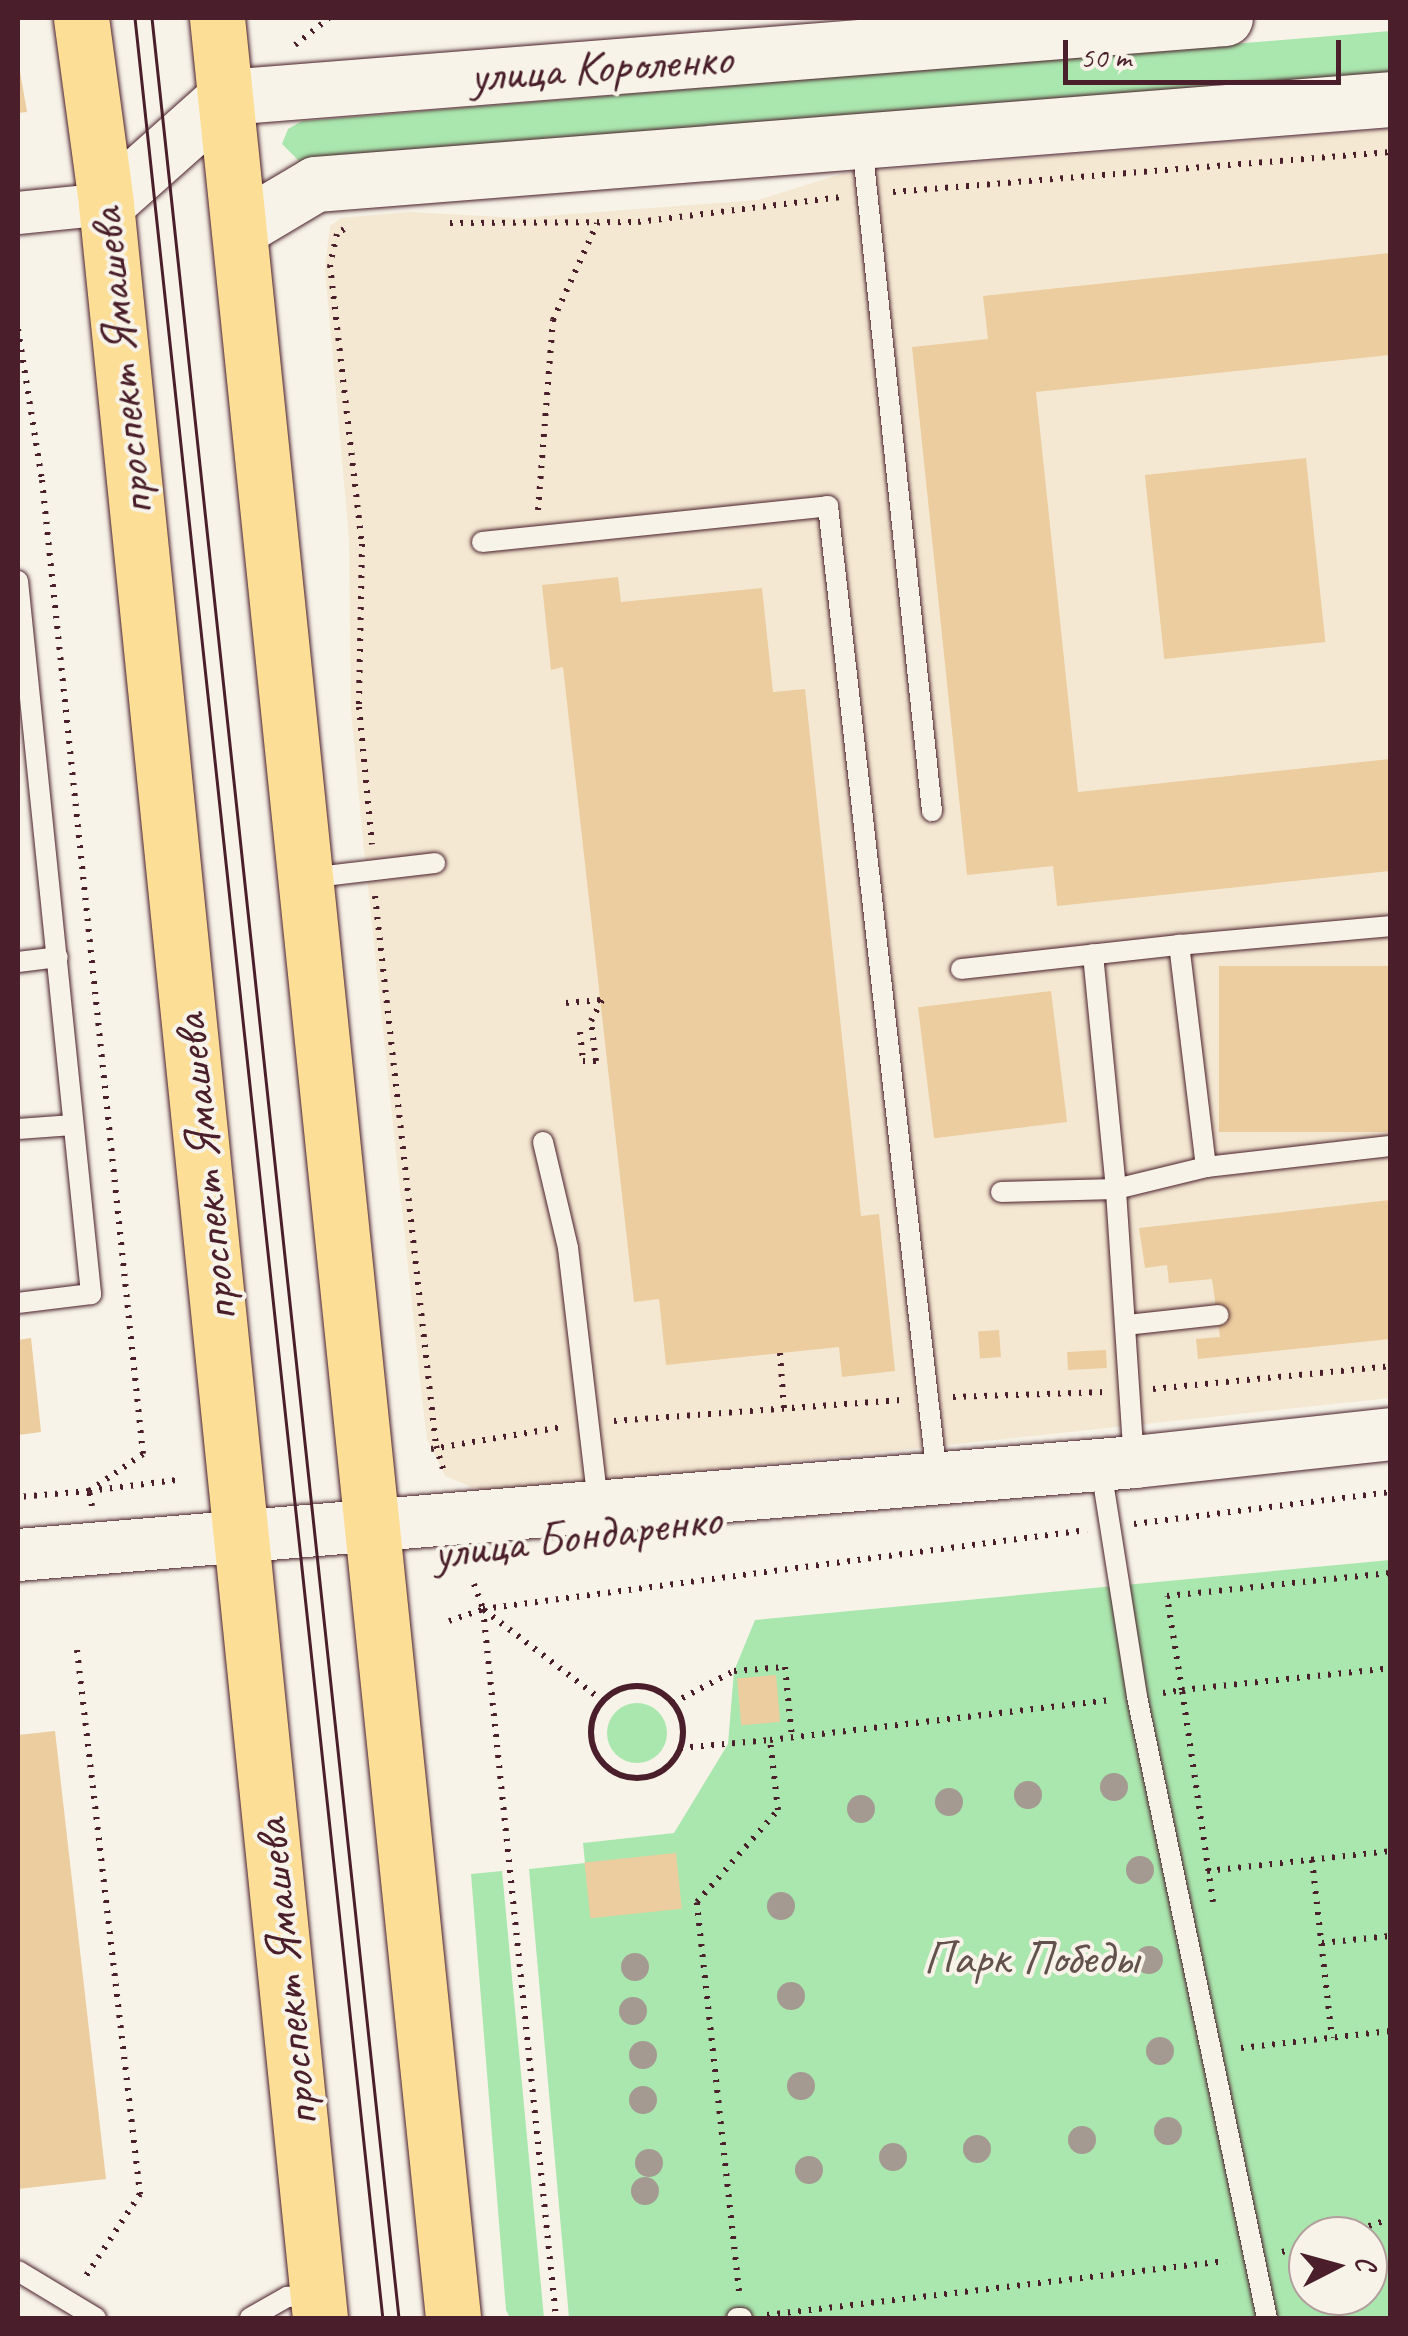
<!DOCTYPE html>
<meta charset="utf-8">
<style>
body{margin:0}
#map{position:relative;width:1408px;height:2336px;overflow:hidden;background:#f7f3e8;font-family:Caveat,sans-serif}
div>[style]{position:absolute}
.built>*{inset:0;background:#f4e8d2}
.green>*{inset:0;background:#aae7ae}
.round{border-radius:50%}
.building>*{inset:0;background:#eccd9f;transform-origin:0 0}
.path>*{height:6px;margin-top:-3px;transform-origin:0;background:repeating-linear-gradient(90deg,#4a1f2b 0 2.5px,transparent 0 10.5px)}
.path>.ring{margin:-3px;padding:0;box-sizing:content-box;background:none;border:6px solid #4a1f2b;border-radius:50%}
.roads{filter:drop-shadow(0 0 2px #4a1f2b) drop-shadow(0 0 2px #4a1f2b)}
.service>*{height:20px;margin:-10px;padding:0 10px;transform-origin:10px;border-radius:10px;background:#f7f3e8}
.minor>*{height:42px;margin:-21px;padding:0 21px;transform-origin:21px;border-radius:21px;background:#f7f3e8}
.tertiary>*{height:52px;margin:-26px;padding:0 26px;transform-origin:26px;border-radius:26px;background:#f7f3e8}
.secondary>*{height:55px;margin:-27.5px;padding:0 27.5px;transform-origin:27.5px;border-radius:27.5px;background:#f7f3e8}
.primary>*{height:55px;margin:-27.5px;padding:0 27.5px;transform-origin:27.5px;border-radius:27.5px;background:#fdde96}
.tram>*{height:2.5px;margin:-1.25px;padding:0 1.25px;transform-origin:1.25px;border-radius:1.25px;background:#4a1f2b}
.trees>*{width:28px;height:28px;margin:-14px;border-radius:50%;background:#a59a92}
span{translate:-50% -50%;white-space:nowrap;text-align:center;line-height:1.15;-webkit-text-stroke:8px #f7f3e8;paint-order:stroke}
.street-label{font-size:48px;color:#4a1f2b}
.park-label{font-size:48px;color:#62514c}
.frame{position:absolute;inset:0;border:20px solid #4a1f2b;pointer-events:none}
.north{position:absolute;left:1288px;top:2216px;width:100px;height:100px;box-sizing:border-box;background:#f7f3e8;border:2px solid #b29e9c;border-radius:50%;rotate:84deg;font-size:28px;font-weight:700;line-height:40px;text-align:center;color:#4a1f2b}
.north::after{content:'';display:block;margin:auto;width:35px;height:45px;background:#4a1f2b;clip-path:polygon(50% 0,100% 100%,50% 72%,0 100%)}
.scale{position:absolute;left:1063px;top:40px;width:278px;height:45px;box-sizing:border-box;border:5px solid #4a1f2b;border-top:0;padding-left:12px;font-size:30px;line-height:35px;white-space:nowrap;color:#4a1f2b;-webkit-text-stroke:8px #f7f3e8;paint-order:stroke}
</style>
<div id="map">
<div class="built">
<i style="clip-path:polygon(1390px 129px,1390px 1398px,488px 1494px,445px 1476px,427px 1439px,422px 1399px,362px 830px,351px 710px,349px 539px,325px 269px,330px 226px,341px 218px,410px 212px,518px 218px,758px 200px,844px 173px)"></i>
</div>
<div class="green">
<i style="clip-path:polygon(1390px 31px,1390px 73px,301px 163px,282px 144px,288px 129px,302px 121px)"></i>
<i style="clip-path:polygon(evenodd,1390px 1560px,1390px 2318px,569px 2318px,529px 1869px,585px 1863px,583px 1843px,674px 1833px,728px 1744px,734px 1671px,755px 1620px,1390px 1560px,1308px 2236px,1368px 2236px,1368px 2296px,1308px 2296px,1308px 2236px)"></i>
<i class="round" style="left:607px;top:1703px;width:60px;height:60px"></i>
<i style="clip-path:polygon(502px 1871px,544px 2318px,510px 2318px,506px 2310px,471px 1874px)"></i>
</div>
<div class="building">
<i style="clip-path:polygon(18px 60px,27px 112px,18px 113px)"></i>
<i style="clip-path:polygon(1390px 253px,1390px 355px,1036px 392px,1078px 792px,1390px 759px,1390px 871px,1057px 906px,1053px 866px,967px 875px,912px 347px,988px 339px,983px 296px)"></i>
<i style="left:1306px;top:458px;width:185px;height:162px;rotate:84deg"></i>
<i style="clip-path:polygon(618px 577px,621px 602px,762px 588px,773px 692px,805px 689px,861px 1216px,879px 1214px,895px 1371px,842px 1377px,839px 1347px,666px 1365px,659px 1299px,634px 1302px,563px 667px,551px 670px,542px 585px)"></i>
<i style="left:1390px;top:966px;width:166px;height:171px;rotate:90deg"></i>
<i style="left:1051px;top:991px;width:132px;height:134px;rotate:83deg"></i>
<i style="clip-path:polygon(1390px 1200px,1390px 1339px,1198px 1359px,1196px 1339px,1220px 1337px,1212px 1279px,1169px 1283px,1167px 1265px,1145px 1268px,1139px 1228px)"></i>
<i style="left:999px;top:1330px;width:27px;height:21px;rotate:86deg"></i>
<i style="clip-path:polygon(31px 1338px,41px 1432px,18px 1435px,18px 1340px)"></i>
<i style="left:1106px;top:1350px;width:18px;height:39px;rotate:87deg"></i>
<i style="left:776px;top:1675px;width:47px;height:39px;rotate:85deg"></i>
<i style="clip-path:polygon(55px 1731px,106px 2179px,18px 2189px,18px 1735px)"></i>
<i style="left:676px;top:1853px;width:56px;height:92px;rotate:84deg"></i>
</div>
<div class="path">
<i style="left:295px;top:45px;width:43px;rotate:-38.5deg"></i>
<i style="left:893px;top:192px;width:499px;rotate:-4.6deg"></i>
<i style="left:450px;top:223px;width:188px;rotate:-0.3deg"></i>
<i style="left:638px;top:222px;width:205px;rotate:-7deg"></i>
<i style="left:344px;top:229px;width:9px;rotate:144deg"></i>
<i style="left:337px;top:234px;width:32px;rotate:103deg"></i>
<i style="left:330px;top:265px;width:281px;rotate:83.5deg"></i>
<i style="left:362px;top:544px;width:163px;rotate:91.1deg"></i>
<i style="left:359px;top:707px;width:138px;rotate:84.6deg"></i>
<i style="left:18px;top:329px;width:153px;rotate:81deg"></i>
<i style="left:42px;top:480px;width:979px;rotate:84.08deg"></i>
<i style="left:143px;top:1454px;width:65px;rotate:145.6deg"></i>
<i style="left:89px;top:1491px;width:71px;rotate:175.2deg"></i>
<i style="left:538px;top:510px;width:191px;rotate:-85.5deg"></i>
<i style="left:553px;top:320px;width:106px;rotate:-65.4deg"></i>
<i style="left:375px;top:896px;width:553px;rotate:83.67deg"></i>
<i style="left:436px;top:1446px;width:31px;rotate:73deg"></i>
<i style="left:566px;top:1003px;width:35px;rotate:-5deg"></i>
<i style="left:580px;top:1032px;width:29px;rotate:84deg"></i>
<i style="left:583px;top:1061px;width:13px"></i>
<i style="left:596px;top:1061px;width:40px;rotate:-97.1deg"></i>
<i style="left:591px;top:1021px;width:24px;rotate:-62deg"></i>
<i style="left:780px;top:1353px;width:56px;rotate:85.9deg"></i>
<i style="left:1153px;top:1389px;width:238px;rotate:-5.5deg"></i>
<i style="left:953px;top:1397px;width:152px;rotate:-1.9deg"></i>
<i style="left:614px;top:1421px;width:288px;rotate:-4.2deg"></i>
<i style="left:431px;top:1449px;width:133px;rotate:-9.5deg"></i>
<i style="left:92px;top:1506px;width:15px;rotate:-101deg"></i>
<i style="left:89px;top:1491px;width:88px;rotate:-7.2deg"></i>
<i style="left:1134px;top:1524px;width:258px;rotate:-7.1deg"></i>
<i style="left:474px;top:1584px;width:27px;rotate:70deg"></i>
<i style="left:483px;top:1609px;width:713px;rotate:84.12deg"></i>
<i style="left:484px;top:1610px;width:150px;rotate:37.4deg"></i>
<i style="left:449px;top:1621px;width:36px;rotate:-19deg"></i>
<i style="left:483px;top:1609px;width:609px;rotate:-7.45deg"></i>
<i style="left:77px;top:1650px;width:548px;rotate:83.39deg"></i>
<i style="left:140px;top:2194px;width:102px;rotate:123.4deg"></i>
<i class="ring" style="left:591px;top:1686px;width:86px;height:86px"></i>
<i style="left:1163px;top:1693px;width:19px;rotate:-9deg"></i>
<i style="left:1182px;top:1690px;width:95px;rotate:-99.1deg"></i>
<i style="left:1167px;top:1596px;width:224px;rotate:-5.9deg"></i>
<i style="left:673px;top:1703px;width:69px;rotate:-27.7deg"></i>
<i style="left:734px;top:1671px;width:51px;rotate:-4.5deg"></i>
<i style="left:785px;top:1667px;width:71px;rotate:84.4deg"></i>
<i style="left:680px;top:1748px;width:90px;rotate:-5.1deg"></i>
<i style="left:1312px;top:1860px;width:179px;rotate:83.6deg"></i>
<i style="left:1207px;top:1871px;width:184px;rotate:-6.2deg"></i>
<i style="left:1213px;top:1902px;width:214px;rotate:-98.3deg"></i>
<i style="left:1182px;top:1690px;width:209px;rotate:-6deg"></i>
<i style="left:1322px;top:1943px;width:68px;rotate:-5.9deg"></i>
<i style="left:1241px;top:2048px;width:150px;rotate:-6.5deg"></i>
<i style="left:1339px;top:2236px;width:54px;rotate:-18.4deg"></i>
<i style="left:1282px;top:2252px;width:27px;rotate:-13deg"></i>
<i style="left:739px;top:2291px;width:391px;rotate:-96.2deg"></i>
<i style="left:697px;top:1902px;width:123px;rotate:-48.6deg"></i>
<i style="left:778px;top:1810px;width:70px;rotate:-96.5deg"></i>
<i style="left:770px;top:1740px;width:343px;rotate:-6.7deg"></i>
<i style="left:767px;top:2315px;width:462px;rotate:-6.7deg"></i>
</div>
<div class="roads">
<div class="service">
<i style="left:862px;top:143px;width:672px;rotate:84.02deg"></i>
<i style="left:482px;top:542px;width:348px;rotate:-5.9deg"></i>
<i style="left:828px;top:506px;width:978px;rotate:83.6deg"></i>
<i style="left:18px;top:581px;width:717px;rotate:84.15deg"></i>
<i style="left:91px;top:1294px;width:74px;rotate:173deg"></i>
<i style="left:308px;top:878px;width:128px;rotate:-6.7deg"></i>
<i style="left:18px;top:962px;width:40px;rotate:-7.1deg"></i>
<i style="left:961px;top:969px;width:219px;rotate:-6.3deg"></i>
<i style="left:18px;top:1129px;width:55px;rotate:-4.2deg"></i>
<i style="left:543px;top:1142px;width:109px;rotate:76.7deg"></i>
<i style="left:568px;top:1248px;width:257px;rotate:83.3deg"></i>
<i style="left:1206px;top:1167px;width:224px;rotate:-96.9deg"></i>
<i style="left:1179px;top:945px;width:212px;rotate:-5.1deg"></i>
<i style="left:1001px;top:1192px;width:115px;rotate:-1.5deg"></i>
<i style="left:1116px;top:1189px;width:236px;rotate:-95.6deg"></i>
<i style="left:1126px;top:1325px;width:93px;rotate:-6.2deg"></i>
<i style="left:1134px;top:1462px;width:274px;rotate:-93.8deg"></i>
<i style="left:1116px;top:1189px;width:93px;rotate:-13.7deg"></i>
<i style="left:1206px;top:1167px;width:185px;rotate:-6.5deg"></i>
<i style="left:1101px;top:1469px;width:231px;rotate:81deg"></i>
<i style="left:1137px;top:1697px;width:634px;rotate:78.18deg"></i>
<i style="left:18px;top:2271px;width:91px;rotate:31.1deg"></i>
<i style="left:250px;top:2318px;width:43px;rotate:-29.6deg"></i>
<i style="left:287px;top:2297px;width:30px;rotate:-4deg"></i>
<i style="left:737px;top:2318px;width:5px"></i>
</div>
<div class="minor">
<i style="left:18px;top:213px;width:88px;rotate:-5.8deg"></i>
</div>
<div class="tertiary">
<i style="left:18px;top:1555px;width:1120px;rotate:-4.76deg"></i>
<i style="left:1134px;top:1462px;width:258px;rotate:-6.2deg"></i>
</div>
<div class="secondary">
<i style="left:106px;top:204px;width:161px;rotate:-41.7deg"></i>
<i style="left:226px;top:97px;width:1002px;rotate:-4.52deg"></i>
<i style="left:241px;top:228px;width:86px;rotate:-30.7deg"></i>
<i style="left:315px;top:184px;width:1078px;rotate:-4.52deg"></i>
</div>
<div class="primary">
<i style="left:81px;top:18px;width:188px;rotate:82.3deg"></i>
<i style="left:106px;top:204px;width:2125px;rotate:84.22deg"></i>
<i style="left:217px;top:18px;width:2312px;rotate:84.14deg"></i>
</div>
</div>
<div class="tram">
<i style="left:135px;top:18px;width:2313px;rotate:83.85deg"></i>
<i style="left:152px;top:18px;width:2313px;rotate:83.87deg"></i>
</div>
<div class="trees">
<i style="left:1114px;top:1787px"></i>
<i style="left:1028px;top:1795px"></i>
<i style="left:949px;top:1802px"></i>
<i style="left:861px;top:1809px"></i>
<i style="left:1140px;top:1870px"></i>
<i style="left:781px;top:1906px"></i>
<i style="left:1149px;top:1960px"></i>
<i style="left:635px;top:1967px"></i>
<i style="left:791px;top:1996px"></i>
<i style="left:633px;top:2011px"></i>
<i style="left:1160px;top:2051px"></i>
<i style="left:643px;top:2055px"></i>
<i style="left:801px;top:2086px"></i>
<i style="left:643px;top:2100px"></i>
<i style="left:1168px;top:2131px"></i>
<i style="left:1082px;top:2140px"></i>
<i style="left:977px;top:2149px"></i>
<i style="left:893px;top:2157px"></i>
<i style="left:649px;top:2163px"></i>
<i style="left:809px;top:2170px"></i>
<i style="left:645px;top:2191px"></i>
</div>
<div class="street-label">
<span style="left:601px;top:67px;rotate:-4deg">улица Короленко</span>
<span style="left:121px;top:362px;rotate:-96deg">проспект Ямашева</span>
<span style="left:205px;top:1168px;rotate:-96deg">проспект Ямашева</span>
<span style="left:577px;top:1536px;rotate:-7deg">улица Бондаренко</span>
<span style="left:286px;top:1973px;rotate:-96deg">проспект Ямашева</span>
</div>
<div class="park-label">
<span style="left:1031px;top:1958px">Парк Победы</span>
</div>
<div class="frame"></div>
<div class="north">С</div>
<div class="scale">50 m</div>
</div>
